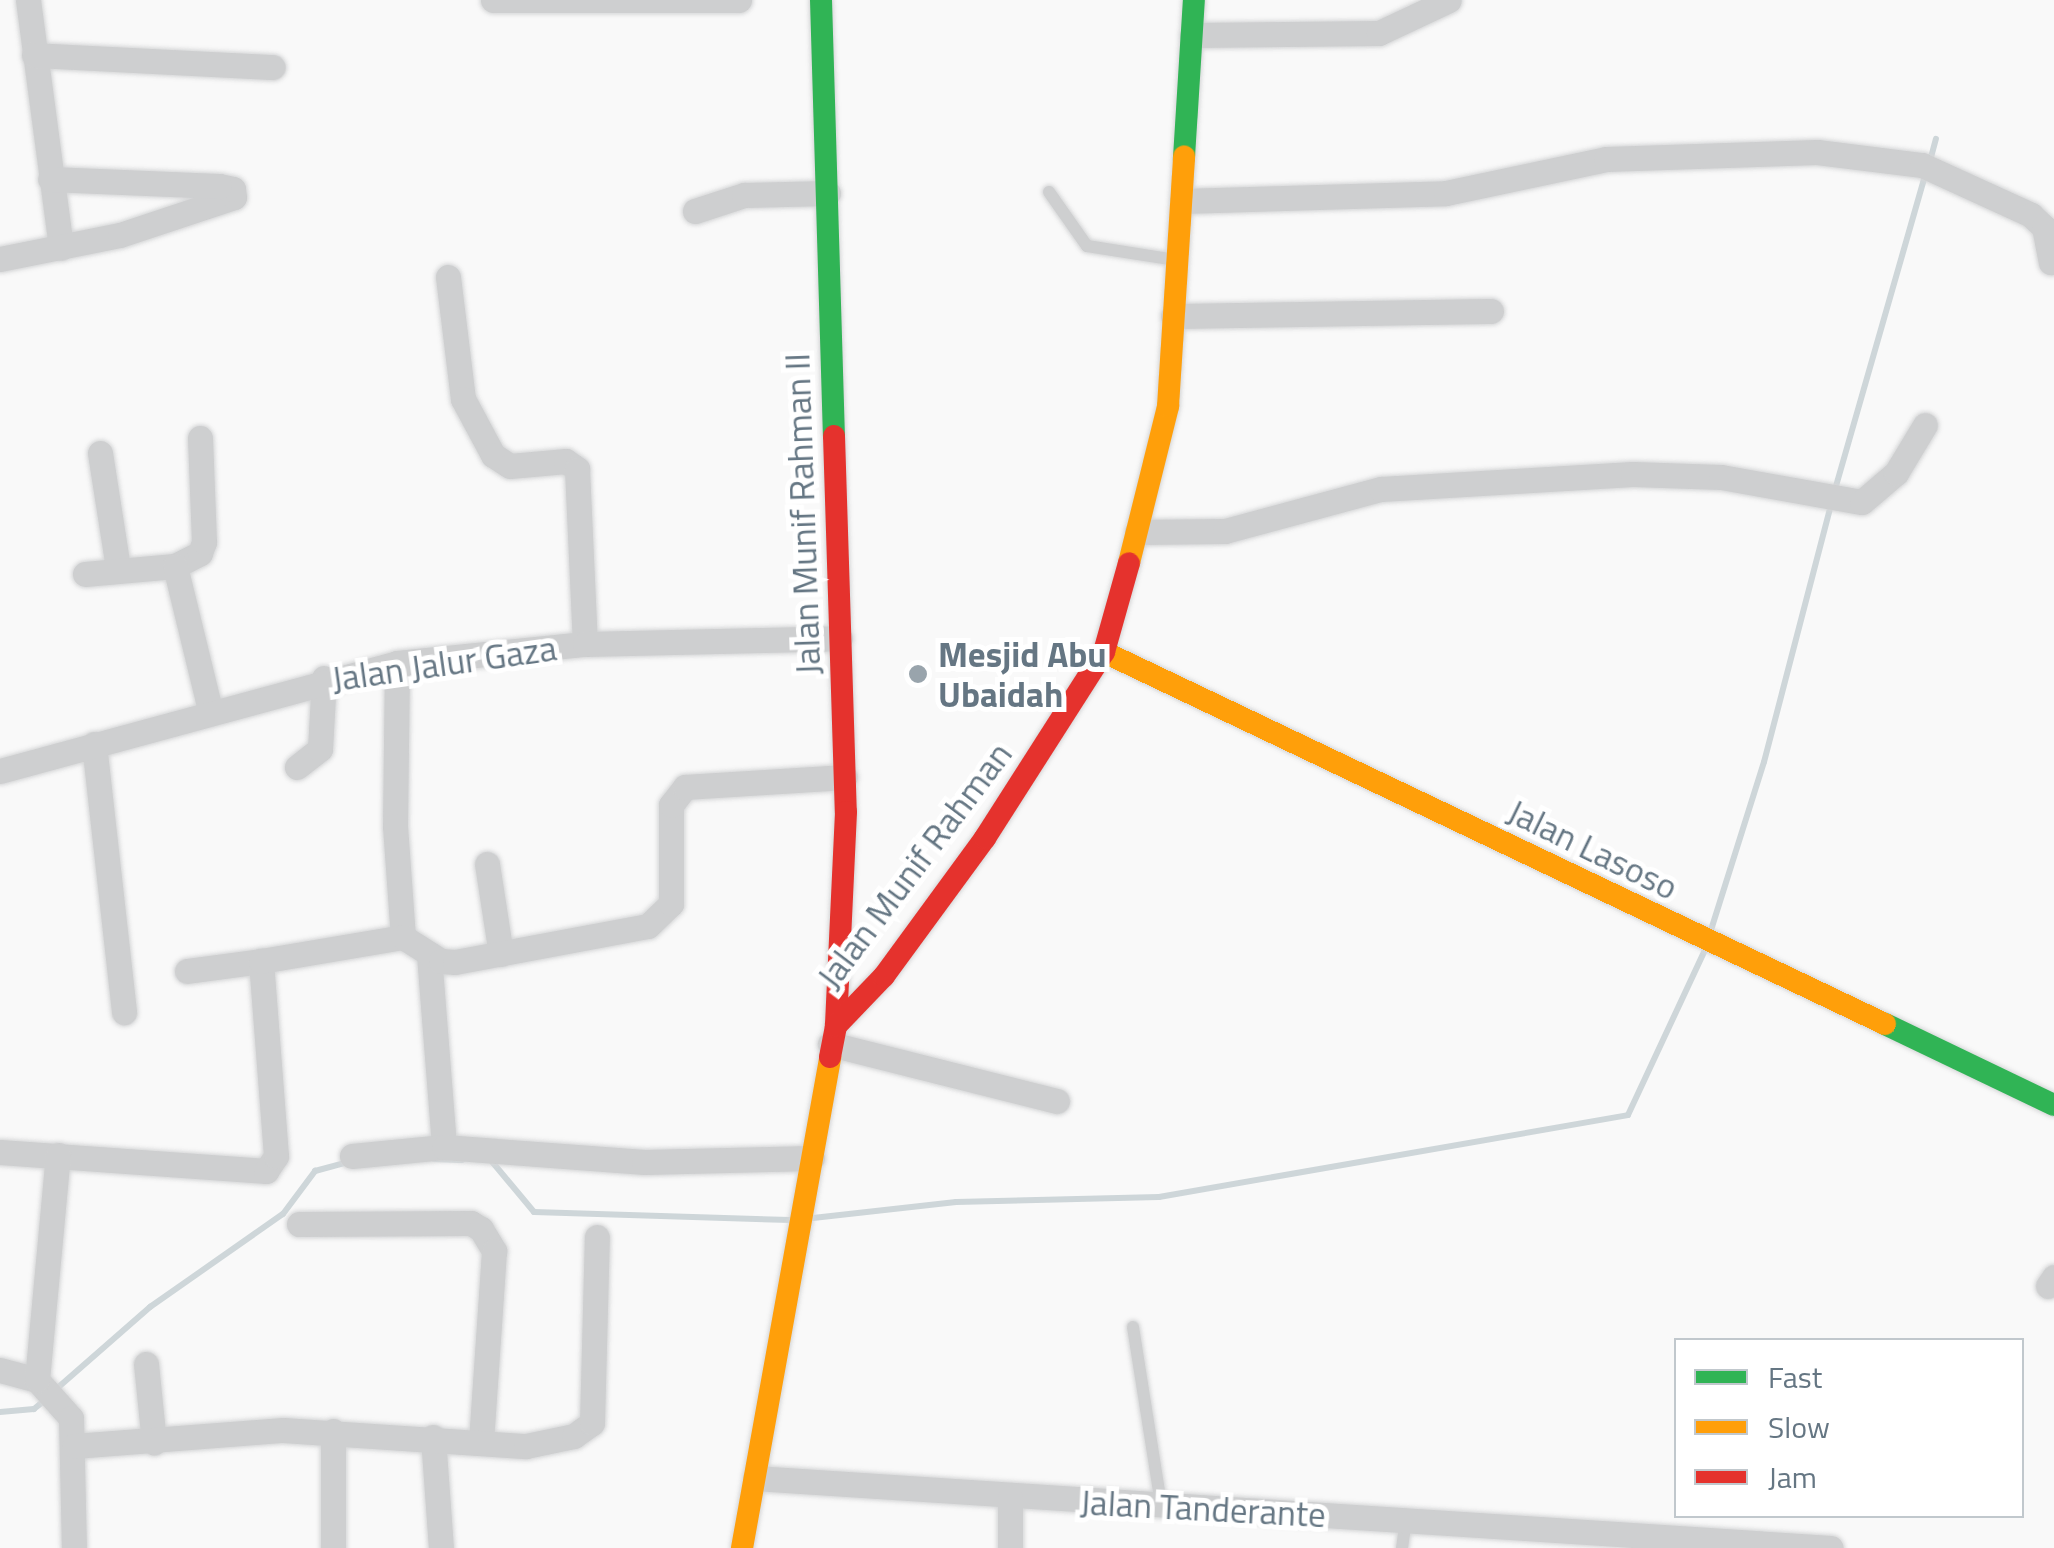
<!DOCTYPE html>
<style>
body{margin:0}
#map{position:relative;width:2054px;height:1548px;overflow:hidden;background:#f9f9f9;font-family:"Titillium Web",sans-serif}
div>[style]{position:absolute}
.stream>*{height:6px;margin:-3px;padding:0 3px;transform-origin:3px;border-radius:3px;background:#ced6d9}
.roads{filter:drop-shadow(0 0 2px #d5d6d7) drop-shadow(0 0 2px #d5d6d7)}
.lane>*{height:12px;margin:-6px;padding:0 6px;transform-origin:6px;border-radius:6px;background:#cecfd0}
.street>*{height:25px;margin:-12.5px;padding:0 12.5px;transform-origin:12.5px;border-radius:12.5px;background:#cecfd0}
.fast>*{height:22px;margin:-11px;padding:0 11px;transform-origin:11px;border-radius:11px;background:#30b455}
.slow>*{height:22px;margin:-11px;padding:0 11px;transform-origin:11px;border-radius:11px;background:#ff9f0a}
.jam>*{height:22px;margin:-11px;padding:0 11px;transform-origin:11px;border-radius:11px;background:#e5322d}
.dots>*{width:28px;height:28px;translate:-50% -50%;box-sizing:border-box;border:5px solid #fff;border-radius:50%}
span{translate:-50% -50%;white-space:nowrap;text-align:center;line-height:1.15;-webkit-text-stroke:10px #fff;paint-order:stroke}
.street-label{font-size:35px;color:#657683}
.poi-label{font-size:35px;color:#657683;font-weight:700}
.left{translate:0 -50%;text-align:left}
.legend{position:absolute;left:1674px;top:1338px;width:350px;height:180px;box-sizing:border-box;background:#fff;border:2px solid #c1c8cd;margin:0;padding:12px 18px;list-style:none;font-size:30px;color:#657683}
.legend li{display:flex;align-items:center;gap:20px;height:50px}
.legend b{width:50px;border:2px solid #c1c8cd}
</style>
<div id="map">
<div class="stream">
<i style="left:1930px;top:161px;width:23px;rotate:-75deg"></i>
<i style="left:1834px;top:493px;width:333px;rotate:-74deg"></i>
<i style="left:1711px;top:930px;width:176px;rotate:-72.5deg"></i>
<i style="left:1764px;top:762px;width:266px;rotate:-75.4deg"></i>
<i style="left:489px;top:1158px;width:70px;rotate:50.2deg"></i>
<i style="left:534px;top:1212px;width:257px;rotate:1.8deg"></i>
<i style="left:434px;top:1159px;width:28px;rotate:2deg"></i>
<i style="left:813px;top:1218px;width:144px;rotate:-6.4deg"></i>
<i style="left:956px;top:1202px;width:203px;rotate:-1.4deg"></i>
<i style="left:1159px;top:1197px;width:476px;rotate:-9.9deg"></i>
<i style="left:1628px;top:1115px;width:180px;rotate:-65deg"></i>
<i style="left:54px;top:1391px;width:128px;rotate:-41.2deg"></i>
<i style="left:150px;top:1307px;width:162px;rotate:-35deg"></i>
<i style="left:283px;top:1214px;width:54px;rotate:-53.3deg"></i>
<i style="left:315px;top:1171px;width:34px;rotate:-15deg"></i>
<i style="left:0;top:1412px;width:34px;rotate:-5deg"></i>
<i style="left:34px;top:1409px;width:14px;rotate:-39deg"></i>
</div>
<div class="roads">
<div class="lane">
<i style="left:1049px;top:192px;width:66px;rotate:54.9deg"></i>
<i style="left:1087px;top:246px;width:89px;rotate:9deg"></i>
<i style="left:1133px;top:1327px;width:179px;rotate:81deg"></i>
<i style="left:1402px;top:1548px;width:27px;rotate:-82deg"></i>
</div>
<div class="street">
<i style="left:28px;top:0;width:250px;rotate:82.4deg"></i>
<i style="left:493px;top:0;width:246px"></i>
<i style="left:1192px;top:35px;width:187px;rotate:-0.6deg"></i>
<i style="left:1379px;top:33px;width:77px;rotate:-25.2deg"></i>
<i style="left:34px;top:55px;width:239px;rotate:2.9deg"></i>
<i style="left:1182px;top:201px;width:264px;rotate:-1.7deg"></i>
<i style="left:1446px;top:193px;width:164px;rotate:-12deg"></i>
<i style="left:1606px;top:159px;width:211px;rotate:-1.9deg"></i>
<i style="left:1817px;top:152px;width:106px;rotate:7.1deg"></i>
<i style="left:1922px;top:165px;width:120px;rotate:24.6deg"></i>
<i style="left:2031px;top:215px;width:18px;rotate:43deg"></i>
<i style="left:2044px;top:227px;width:36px;rotate:79deg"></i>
<i style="left:695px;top:211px;width:52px;rotate:-18.1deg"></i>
<i style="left:744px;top:195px;width:84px;rotate:-1.4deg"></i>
<i style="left:0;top:259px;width:122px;rotate:-11.3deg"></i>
<i style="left:120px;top:235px;width:120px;rotate:-18.4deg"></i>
<i style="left:234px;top:197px;width:8px;rotate:-97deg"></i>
<i style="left:233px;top:189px;width:14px;rotate:-168deg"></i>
<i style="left:219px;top:186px;width:169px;rotate:-177.6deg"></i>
<i style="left:448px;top:277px;width:123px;rotate:83deg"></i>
<i style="left:463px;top:399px;width:64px;rotate:61.8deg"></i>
<i style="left:493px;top:455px;width:20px;rotate:33deg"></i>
<i style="left:510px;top:466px;width:56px;rotate:-5.1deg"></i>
<i style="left:566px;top:461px;width:14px;rotate:36deg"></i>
<i style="left:577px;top:469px;width:175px;rotate:87.4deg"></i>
<i style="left:1173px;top:316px;width:318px;rotate:-0.9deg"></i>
<i style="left:100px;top:453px;width:116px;rotate:81.1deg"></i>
<i style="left:1137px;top:532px;width:88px;rotate:-0.7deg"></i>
<i style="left:1225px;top:531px;width:162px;rotate:-15.1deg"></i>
<i style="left:1381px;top:489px;width:252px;rotate:-3.4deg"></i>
<i style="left:1633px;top:474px;width:88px;rotate:2deg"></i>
<i style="left:1721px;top:477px;width:143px;rotate:10.1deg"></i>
<i style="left:1862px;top:502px;width:45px;rotate:-40.5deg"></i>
<i style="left:1896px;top:473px;width:56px;rotate:-58.9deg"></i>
<i style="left:175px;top:566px;width:28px;rotate:-27deg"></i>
<i style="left:200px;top:553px;width:12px;rotate:-70deg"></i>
<i style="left:204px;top:542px;width:104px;rotate:-92.2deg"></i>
<i style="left:85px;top:574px;width:90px;rotate:-5.1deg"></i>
<i style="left:175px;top:566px;width:148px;rotate:76.3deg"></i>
<i style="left:397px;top:663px;width:163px;rotate:90.7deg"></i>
<i style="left:395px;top:826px;width:111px;rotate:85.9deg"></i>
<i style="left:94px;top:744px;width:270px;rotate:83.6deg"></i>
<i style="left:297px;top:767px;width:29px;rotate:-38deg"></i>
<i style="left:320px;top:749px;width:71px;rotate:-86.8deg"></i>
<i style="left:0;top:771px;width:411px;rotate:-15.2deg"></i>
<i style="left:397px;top:663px;width:189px;rotate:-5.8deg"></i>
<i style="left:585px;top:644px;width:255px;rotate:-1.3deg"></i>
<i style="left:487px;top:864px;width:91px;rotate:81.2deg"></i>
<i style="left:429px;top:955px;width:193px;rotate:85.5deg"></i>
<i style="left:187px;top:971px;width:75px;rotate:-7.7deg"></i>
<i style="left:830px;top:1044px;width:234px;rotate:14.1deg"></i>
<i style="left:0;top:1152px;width:267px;rotate:4.1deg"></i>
<i style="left:266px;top:1171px;width:18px;rotate:-56deg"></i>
<i style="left:276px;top:1156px;width:196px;rotate:-94.4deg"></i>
<i style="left:261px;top:961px;width:144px;rotate:-9.6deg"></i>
<i style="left:403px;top:937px;width:45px;rotate:32.3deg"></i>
<i style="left:441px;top:961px;width:14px;rotate:4deg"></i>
<i style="left:455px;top:962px;width:196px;rotate:-10.6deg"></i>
<i style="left:648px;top:926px;width:32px;rotate:-44deg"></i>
<i style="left:671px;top:904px;width:99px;rotate:-90deg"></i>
<i style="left:671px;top:805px;width:23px;rotate:-52deg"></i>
<i style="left:685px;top:787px;width:160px;rotate:-3.6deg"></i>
<i style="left:352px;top:1156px;width:92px;rotate:-5.6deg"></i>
<i style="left:444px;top:1147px;width:201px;rotate:4.3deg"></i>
<i style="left:644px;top:1162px;width:168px;rotate:-1.4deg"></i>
<i style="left:299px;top:1224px;width:172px;rotate:-0.3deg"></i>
<i style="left:471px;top:1223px;width:12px;rotate:31deg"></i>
<i style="left:481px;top:1229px;width:26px;rotate:59deg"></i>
<i style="left:494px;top:1251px;width:189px;rotate:93.9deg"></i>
<i style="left:2048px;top:1286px;width:11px;rotate:-56deg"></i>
<i style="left:146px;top:1364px;width:79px;rotate:84.2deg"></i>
<i style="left:0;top:1370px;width:38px;rotate:15deg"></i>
<i style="left:37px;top:1380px;width:51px;rotate:48.2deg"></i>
<i style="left:71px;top:1418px;width:130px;rotate:88.7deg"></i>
<i style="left:37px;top:1380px;width:226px;rotate:-84.7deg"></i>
<i style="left:433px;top:1437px;width:111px;rotate:85.9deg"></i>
<i style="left:74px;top:1446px;width:210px;rotate:-4.4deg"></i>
<i style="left:283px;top:1430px;width:244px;rotate:3.8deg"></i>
<i style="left:526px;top:1446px;width:49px;rotate:-11.8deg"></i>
<i style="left:574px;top:1436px;width:22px;rotate:-36deg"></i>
<i style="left:592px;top:1423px;width:186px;rotate:-88.5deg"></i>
<i style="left:755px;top:1478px;width:1078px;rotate:3.72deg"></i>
<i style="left:1010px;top:1498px;width:50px;rotate:90deg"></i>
<i style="left:333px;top:1548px;width:117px;rotate:-90deg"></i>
</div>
<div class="fast">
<i style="left:821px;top:0;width:436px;rotate:88.3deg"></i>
<i style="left:1184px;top:157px;width:157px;rotate:-86.4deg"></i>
<i style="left:1885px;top:1024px;width:187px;rotate:25.6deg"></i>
</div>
<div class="slow">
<i style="left:1129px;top:563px;width:162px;rotate:-76deg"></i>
<i style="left:1168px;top:406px;width:250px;rotate:-86.3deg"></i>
<i style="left:1104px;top:652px;width:865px;rotate:25.47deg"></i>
<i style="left:742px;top:1548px;width:499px;rotate:-79.8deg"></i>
</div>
<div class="jam">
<i style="left:834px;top:436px;width:376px;rotate:88.2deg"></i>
<i style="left:846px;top:812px;width:214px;rotate:92.7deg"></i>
<i style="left:830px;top:1057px;width:32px;rotate:-79deg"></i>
<i style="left:836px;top:1026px;width:69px;rotate:-46.2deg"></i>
<i style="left:884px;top:976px;width:171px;rotate:-53.8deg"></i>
<i style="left:985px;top:838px;width:221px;rotate:-57.4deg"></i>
<i style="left:1104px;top:652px;width:92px;rotate:-74.3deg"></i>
</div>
</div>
<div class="dots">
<i style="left:918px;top:674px;background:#99a4ac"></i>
</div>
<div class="street-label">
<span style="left:802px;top:514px;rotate:-92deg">Jalan Munif Rahman II</span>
<span style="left:444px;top:663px;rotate:-8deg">Jalan Jalur Gaza</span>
<span style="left:1593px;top:849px;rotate:26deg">Jalan Lasoso</span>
<span style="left:914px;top:865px;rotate:-53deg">Jalan Munif Rahman</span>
<span style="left:1203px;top:1508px;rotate:3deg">Jalan Tanderante</span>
</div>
<div class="poi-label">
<span class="left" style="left:938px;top:674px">Mesjid Abu<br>Ubaidah</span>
</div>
<ul class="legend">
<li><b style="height:12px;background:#30b455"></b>Fast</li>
<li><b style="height:12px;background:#ff9f0a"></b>Slow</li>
<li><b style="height:12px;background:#e5322d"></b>Jam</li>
</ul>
</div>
